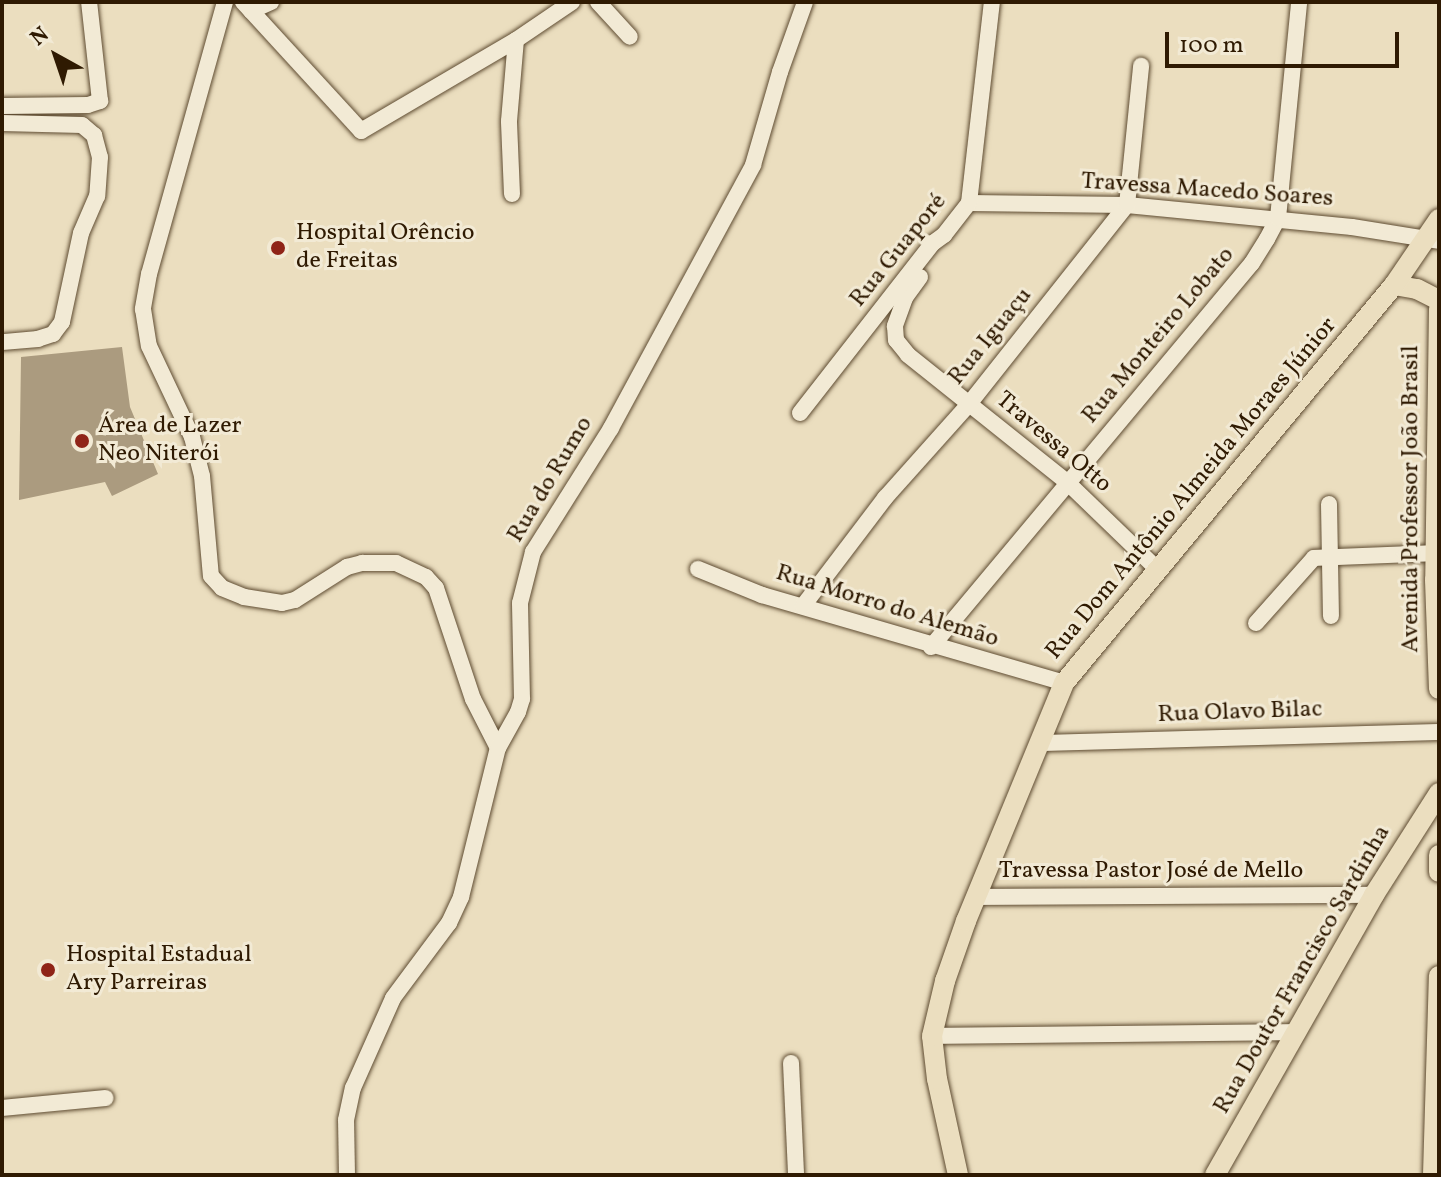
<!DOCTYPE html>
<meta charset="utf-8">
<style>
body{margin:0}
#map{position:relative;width:1441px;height:1177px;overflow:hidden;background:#ebdebf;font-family:Vollkorn,serif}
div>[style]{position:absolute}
.water>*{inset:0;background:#ab9b7f}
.roads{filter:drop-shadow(0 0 2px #5e4b31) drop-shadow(0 0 2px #5e4b31)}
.minor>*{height:16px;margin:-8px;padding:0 8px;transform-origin:8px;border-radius:8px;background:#f2ead5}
.major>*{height:20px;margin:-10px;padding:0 10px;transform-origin:10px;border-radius:10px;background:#ebdebf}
.dots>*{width:22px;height:22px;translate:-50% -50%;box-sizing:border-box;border:4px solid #f2ead5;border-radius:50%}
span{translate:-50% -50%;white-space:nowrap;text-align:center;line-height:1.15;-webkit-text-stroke:6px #f2ead5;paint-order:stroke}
.street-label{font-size:24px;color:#2f1a02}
.poi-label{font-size:24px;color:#2f1a02}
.left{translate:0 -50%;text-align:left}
.frame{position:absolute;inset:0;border:4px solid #2f1a02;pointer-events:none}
.north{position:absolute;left:16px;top:16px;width:80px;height:80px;-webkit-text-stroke:6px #f2ead5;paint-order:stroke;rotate:320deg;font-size:22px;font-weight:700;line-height:32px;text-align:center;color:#2f1a02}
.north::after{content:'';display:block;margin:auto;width:28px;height:36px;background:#2f1a02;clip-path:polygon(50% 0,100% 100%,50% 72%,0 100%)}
.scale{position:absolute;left:1165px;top:32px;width:234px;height:36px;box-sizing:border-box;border:4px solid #2f1a02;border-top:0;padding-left:10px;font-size:24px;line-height:28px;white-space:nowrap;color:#2f1a02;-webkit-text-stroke:6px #f2ead5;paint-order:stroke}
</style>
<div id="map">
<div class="water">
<i style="clip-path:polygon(122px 347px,130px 407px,158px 474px,112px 496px,105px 482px,19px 500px,21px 357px)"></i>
</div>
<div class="roads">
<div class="minor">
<i style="left:225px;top:2px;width:282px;rotate:105.6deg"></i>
<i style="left:149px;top:274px;width:36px;rotate:100deg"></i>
<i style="left:143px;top:309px;width:37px;rotate:81deg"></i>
<i style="left:149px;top:346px;width:101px;rotate:64.7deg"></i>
<i style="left:192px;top:437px;width:40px;rotate:75.6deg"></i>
<i style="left:202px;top:476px;width:100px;rotate:84.9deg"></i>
<i style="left:211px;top:576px;width:16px;rotate:47deg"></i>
<i style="left:222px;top:588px;width:24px;rotate:22deg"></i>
<i style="left:244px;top:597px;width:38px;rotate:9deg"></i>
<i style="left:282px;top:603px;width:13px;rotate:-13deg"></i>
<i style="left:295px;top:600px;width:62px;rotate:-32.4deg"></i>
<i style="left:347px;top:567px;width:16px;rotate:-15deg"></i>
<i style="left:362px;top:563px;width:34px"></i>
<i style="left:396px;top:563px;width:33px;rotate:25deg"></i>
<i style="left:426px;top:577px;width:15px;rotate:48deg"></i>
<i style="left:436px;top:588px;width:117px;rotate:71.6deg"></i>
<i style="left:473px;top:699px;width:55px;rotate:63deg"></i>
<i style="left:243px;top:2px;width:175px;rotate:47.5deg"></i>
<i style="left:361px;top:131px;width:180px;rotate:-30.4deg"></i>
<i style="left:516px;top:40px;width:68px;rotate:-34.2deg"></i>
<i style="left:598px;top:2px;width:47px;rotate:47.6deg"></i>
<i style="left:251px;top:11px;width:22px;rotate:-24deg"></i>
<i style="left:2px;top:106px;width:86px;rotate:-0.7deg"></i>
<i style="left:88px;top:105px;width:13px;rotate:-18deg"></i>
<i style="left:100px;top:101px;width:100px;rotate:-96.3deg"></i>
<i style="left:2px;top:123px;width:80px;rotate:1.4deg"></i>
<i style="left:82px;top:125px;width:16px;rotate:40deg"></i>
<i style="left:94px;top:135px;width:23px;rotate:75deg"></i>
<i style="left:100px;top:157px;width:39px;rotate:94deg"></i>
<i style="left:97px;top:196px;width:40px;rotate:113.4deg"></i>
<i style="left:81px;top:233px;width:91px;rotate:102.1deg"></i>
<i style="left:62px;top:322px;width:15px;rotate:127deg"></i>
<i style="left:53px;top:334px;width:16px;rotate:162deg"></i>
<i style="left:38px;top:339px;width:36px;rotate:175deg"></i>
<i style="left:512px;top:194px;width:73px;rotate:-92.4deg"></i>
<i style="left:509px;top:121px;width:81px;rotate:-85.1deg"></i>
<i style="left:969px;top:203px;width:158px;rotate:0.7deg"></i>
<i style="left:1127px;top:205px;width:226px;rotate:5.6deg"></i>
<i style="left:1352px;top:227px;width:88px;rotate:9.1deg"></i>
<i style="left:920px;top:277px;width:26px;rotate:126deg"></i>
<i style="left:905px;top:298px;width:30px;rotate:110deg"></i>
<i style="left:895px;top:326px;width:14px;rotate:86deg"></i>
<i style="left:896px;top:340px;width:19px;rotate:51deg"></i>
<i style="left:908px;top:355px;width:203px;rotate:38.6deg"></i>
<i style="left:1067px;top:482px;width:127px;rotate:44deg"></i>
<i style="left:800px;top:413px;width:216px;rotate:-52deg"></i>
<i style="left:933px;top:243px;width:14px;rotate:-36deg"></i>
<i style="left:944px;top:235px;width:41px;rotate:-52deg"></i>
<i style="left:969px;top:203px;width:202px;rotate:-83.5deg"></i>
<i style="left:1329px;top:504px;width:112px;rotate:89deg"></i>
<i style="left:698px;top:569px;width:69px;rotate:22.1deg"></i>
<i style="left:762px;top:595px;width:315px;rotate:16.2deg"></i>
<i style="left:803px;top:606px;width:136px;rotate:-52.8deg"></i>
<i style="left:885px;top:498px;width:126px;rotate:-48.2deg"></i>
<i style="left:969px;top:404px;width:254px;rotate:-51.6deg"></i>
<i style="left:1127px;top:205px;width:140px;rotate:-84.2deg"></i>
<i style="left:1256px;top:623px;width:87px;rotate:-48.3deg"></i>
<i style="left:1314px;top:558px;width:122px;rotate:-2.3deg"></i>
<i style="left:931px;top:647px;width:500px;rotate:-50.11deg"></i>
<i style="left:1252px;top:263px;width:28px;rotate:-58deg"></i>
<i style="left:1267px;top:239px;width:24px;rotate:-62deg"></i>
<i style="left:1278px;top:218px;width:217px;rotate:-84.4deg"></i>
<i style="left:1042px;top:743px;width:397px;rotate:-1.6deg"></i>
<i style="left:976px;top:897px;width:398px;rotate:-0.3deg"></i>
<i style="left:932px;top:1036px;width:364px;rotate:-0.6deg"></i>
<i style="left:791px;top:1063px;width:112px;rotate:87.4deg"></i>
<i style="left:2px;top:1108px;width:104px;rotate:-5.5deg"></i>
<i style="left:347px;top:1175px;width:55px;rotate:-91deg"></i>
<i style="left:346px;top:1120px;width:33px;rotate:-78deg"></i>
<i style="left:353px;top:1088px;width:98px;rotate:-66deg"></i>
<i style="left:393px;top:998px;width:94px;rotate:-53.3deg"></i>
<i style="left:449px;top:923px;width:29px;rotate:-65deg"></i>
<i style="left:461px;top:897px;width:154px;rotate:-76.1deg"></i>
<i style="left:498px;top:748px;width:41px;rotate:-60.9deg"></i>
<i style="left:518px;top:712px;width:14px;rotate:-73deg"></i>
<i style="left:522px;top:699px;width:96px;rotate:-91.2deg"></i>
<i style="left:520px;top:603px;width:53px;rotate:-75.7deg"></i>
<i style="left:533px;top:552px;width:146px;rotate:-57.8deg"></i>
<i style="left:611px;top:428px;width:299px;rotate:-61.6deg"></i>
<i style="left:753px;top:165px;width:97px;rotate:-73.8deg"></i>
<i style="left:780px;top:72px;width:74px;rotate:-70.3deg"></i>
</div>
<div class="major">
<i style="left:1394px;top:285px;width:23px;rotate:10deg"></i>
<i style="left:1417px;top:289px;width:25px;rotate:27deg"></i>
<i style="left:1439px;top:309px;width:271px;rotate:90.8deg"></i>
<i style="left:1435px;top:580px;width:109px;rotate:87.9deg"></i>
<i style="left:1439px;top:855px;width:17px;rotate:90deg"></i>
<i style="left:958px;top:1175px;width:98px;rotate:-102.3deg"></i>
<i style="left:937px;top:1079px;width:43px;rotate:-96.6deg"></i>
<i style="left:932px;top:1036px;width:57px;rotate:-76.7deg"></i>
<i style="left:945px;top:981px;width:64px;rotate:-70.7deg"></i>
<i style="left:966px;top:921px;width:257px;rotate:-67.6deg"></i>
<i style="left:1064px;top:683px;width:517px;rotate:-50.34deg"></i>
<i style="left:1394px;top:285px;width:80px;rotate:-55.7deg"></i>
<i style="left:1215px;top:1175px;width:322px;rotate:-60.4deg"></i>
<i style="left:1374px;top:895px;width:121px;rotate:-57.5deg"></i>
<i style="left:1433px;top:1175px;width:199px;rotate:-88.3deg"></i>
</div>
</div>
<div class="dots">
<i style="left:278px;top:248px;background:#8f2418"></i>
<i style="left:82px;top:441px;background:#8f2418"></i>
<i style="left:48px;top:970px;background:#8f2418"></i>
</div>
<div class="street-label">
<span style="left:1207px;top:191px;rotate:4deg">Travessa Macedo Soares</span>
<span style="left:899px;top:251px;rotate:-51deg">Rua Guaporé</span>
<span style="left:1159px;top:336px;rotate:-50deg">Rua Monteiro Lobato</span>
<span style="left:991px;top:337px;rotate:-51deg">Rua Iguaçu</span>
<span style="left:1053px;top:443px;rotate:40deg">Travessa Otto</span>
<span style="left:551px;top:480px;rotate:-59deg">Rua do Rumo</span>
<span style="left:1192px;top:489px;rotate:-50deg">Rua Dom Antônio Almeida Moraes Júnior</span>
<span style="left:1412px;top:499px;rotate:-90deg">Avenida Professor João Brasil</span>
<span style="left:887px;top:607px;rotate:17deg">Rua Morro do Alemão</span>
<span style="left:1240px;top:713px;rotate:-2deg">Rua Olavo Bilac</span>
<span style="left:1151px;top:872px">Travessa Pastor José de Mello</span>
<span style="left:1303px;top:970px;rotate:-60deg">Rua Doutor Francisco Sardinha</span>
</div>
<div class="poi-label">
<span class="left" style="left:296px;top:248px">Hospital Orêncio<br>de Freitas</span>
<span class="left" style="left:98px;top:441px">Área de Lazer<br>Neo Niterói</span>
<span class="left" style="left:66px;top:970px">Hospital Estadual<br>Ary Parreiras</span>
</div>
<div class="frame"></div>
<div class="north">N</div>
<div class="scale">100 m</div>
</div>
